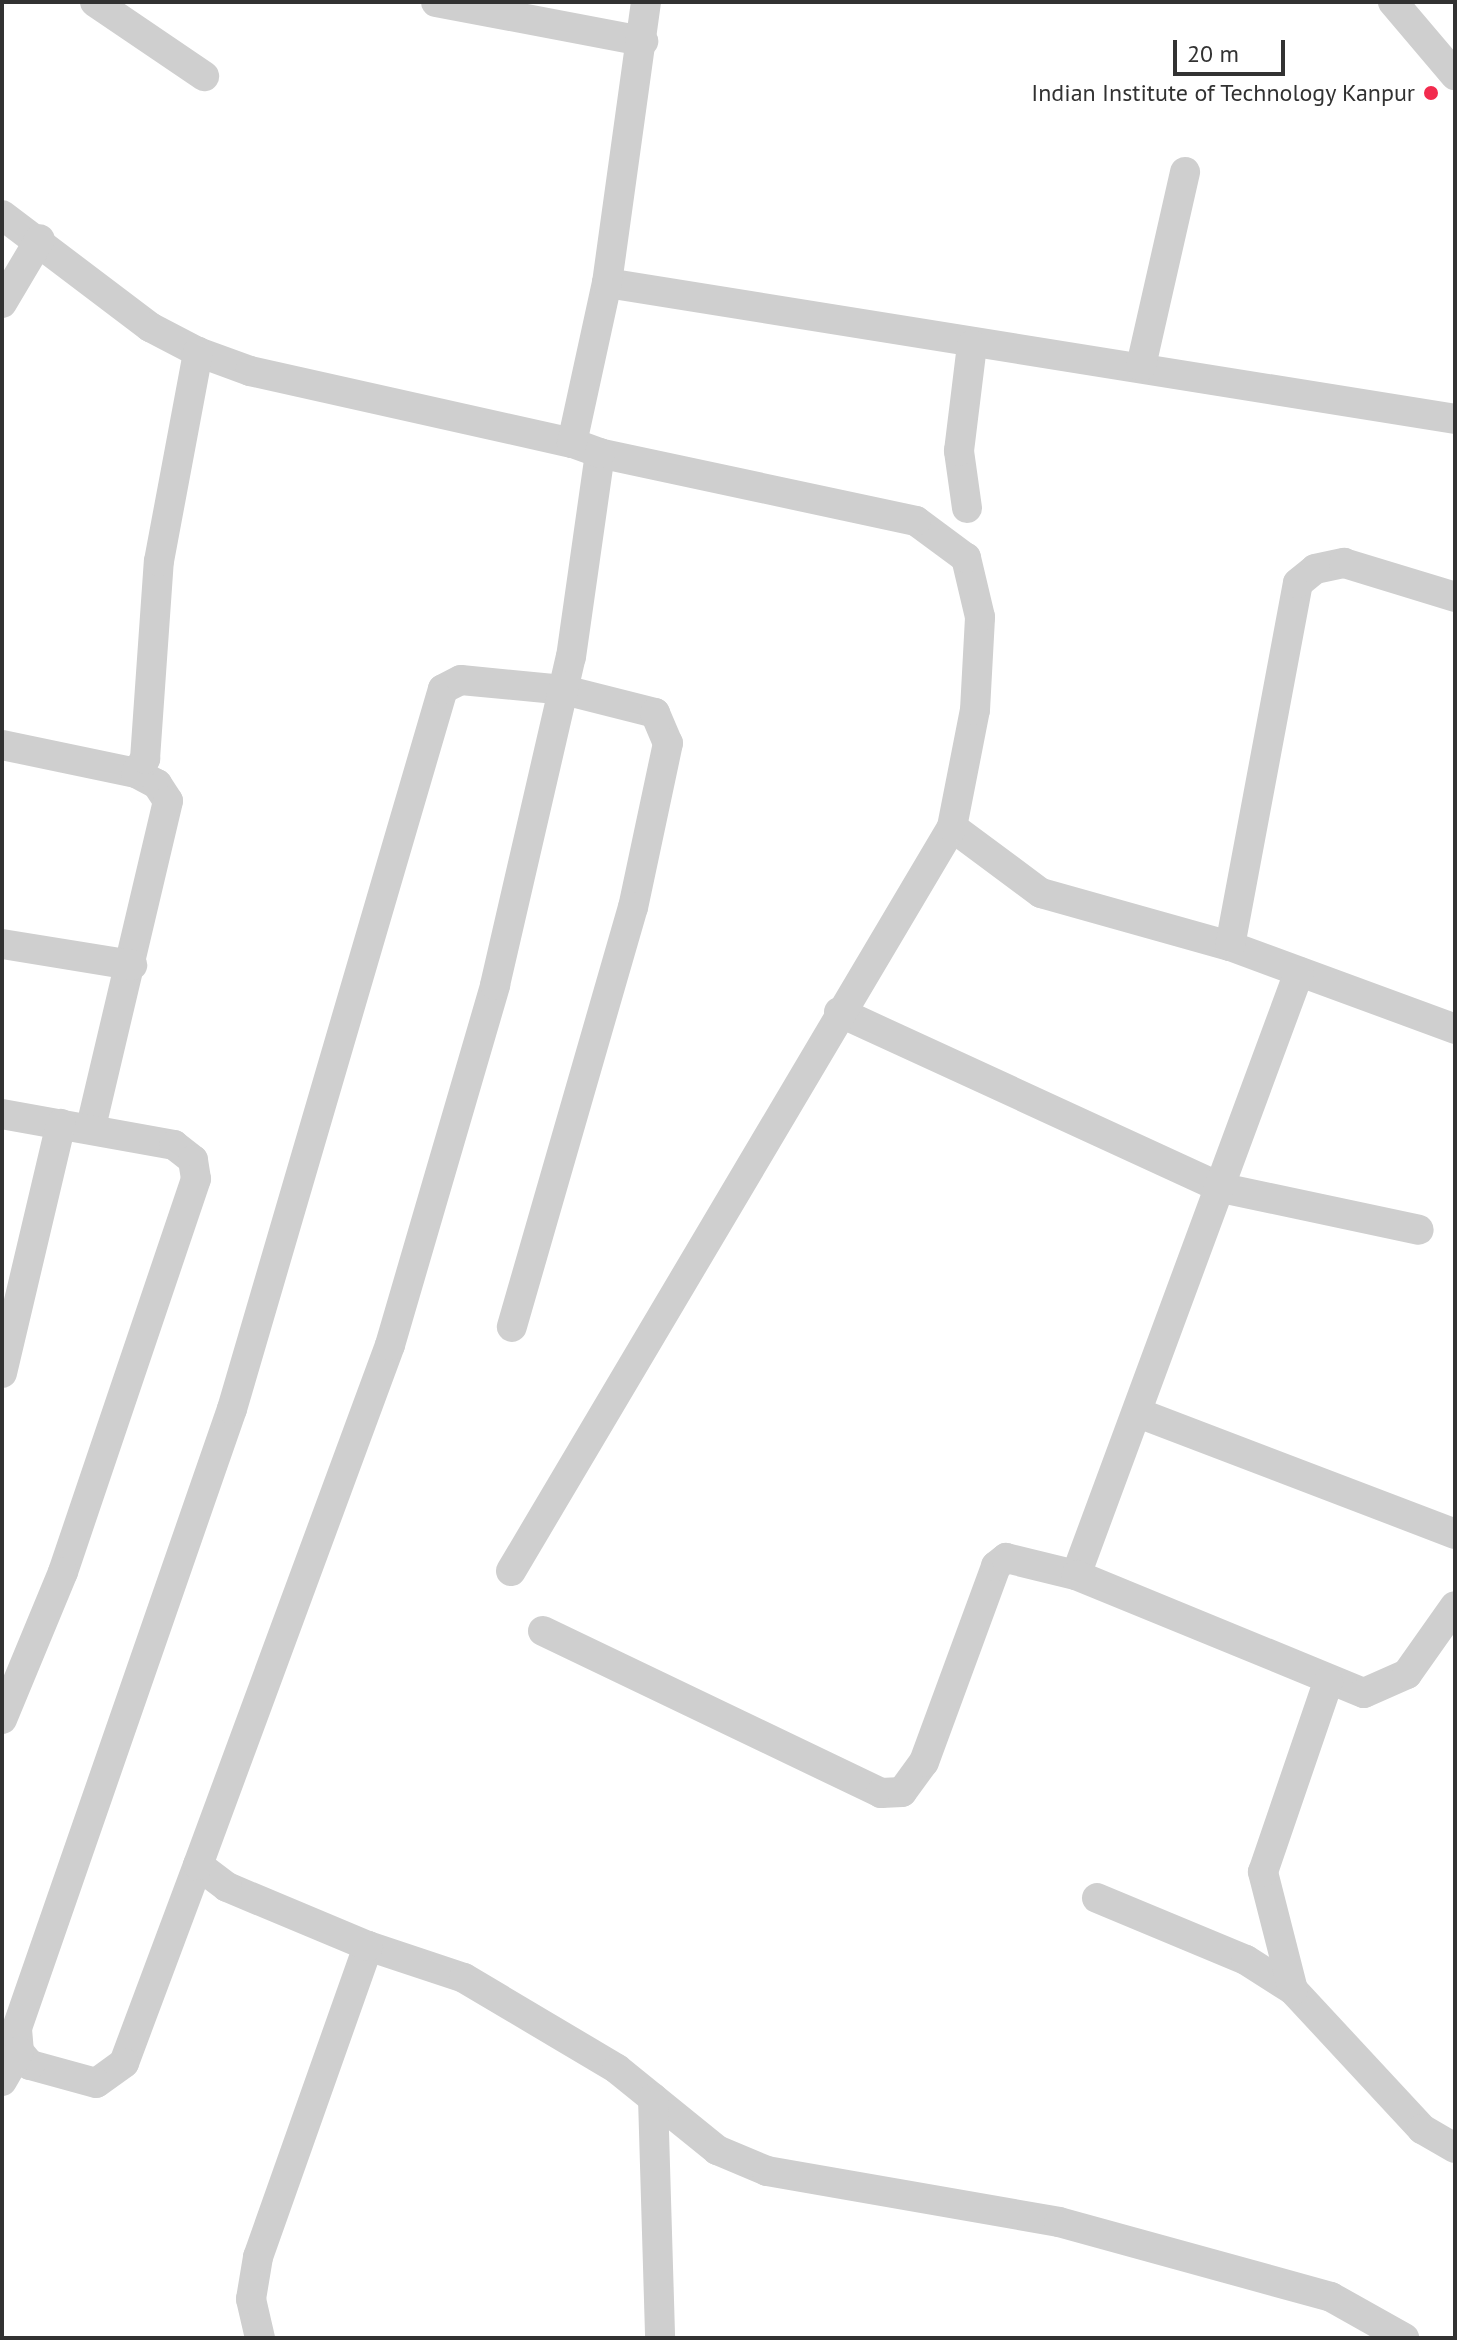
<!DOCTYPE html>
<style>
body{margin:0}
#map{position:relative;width:1457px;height:2340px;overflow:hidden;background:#fff;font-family:"PT Sans",sans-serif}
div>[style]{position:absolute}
.minor>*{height:30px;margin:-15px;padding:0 15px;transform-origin:15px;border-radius:15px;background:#cfcfcf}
.dots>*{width:22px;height:22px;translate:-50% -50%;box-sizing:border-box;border:4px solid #fff;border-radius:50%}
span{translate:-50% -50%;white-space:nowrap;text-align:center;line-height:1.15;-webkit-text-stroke:8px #fff;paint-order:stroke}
.poi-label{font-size:24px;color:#323232}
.right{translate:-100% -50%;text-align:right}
.frame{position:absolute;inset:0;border:4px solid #323232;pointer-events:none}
.scale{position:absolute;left:1173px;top:40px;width:112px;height:36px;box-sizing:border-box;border:4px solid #323232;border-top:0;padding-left:10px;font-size:24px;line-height:28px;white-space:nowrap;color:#323232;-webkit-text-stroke:6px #fff;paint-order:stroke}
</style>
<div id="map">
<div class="minor">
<i style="left:95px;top:2px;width:132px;rotate:34.2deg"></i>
<i style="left:436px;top:2px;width:211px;rotate:10.7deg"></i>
<i style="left:1393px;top:2px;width:96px;rotate:49.7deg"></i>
<i style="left:2px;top:215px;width:186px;rotate:37.1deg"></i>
<i style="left:150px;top:327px;width:54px;rotate:27.5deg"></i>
<i style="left:198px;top:352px;width:55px;rotate:20.1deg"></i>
<i style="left:250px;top:371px;width:330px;rotate:12.6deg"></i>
<i style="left:607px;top:283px;width:859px;rotate:9.11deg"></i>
<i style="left:2px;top:303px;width:74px;rotate:-59.3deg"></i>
<i style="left:1141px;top:366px;width:199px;rotate:-77.2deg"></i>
<i style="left:967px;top:508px;width:58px;rotate:-98deg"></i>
<i style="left:959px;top:451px;width:107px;rotate:-83deg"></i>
<i style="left:2px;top:745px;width:137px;rotate:11.8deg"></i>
<i style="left:136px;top:773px;width:24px;rotate:28deg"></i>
<i style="left:157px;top:784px;width:20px;rotate:57deg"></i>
<i style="left:168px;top:801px;width:335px;rotate:103.3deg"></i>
<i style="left:136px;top:773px;width:17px;rotate:-57deg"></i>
<i style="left:145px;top:759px;width:198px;rotate:-86deg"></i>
<i style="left:159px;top:561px;width:213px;rotate:-79.4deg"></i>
<i style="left:952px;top:827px;width:111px;rotate:36.6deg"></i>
<i style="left:1041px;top:893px;width:196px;rotate:15.7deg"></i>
<i style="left:1230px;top:946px;width:240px;rotate:20.2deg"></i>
<i style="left:2px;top:944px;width:132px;rotate:9.2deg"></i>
<i style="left:1230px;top:946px;width:369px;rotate:-79.4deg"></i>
<i style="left:1298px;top:583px;width:22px;rotate:-39deg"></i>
<i style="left:1315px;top:569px;width:30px;rotate:-12deg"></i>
<i style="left:1344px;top:563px;width:116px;rotate:17deg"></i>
<i style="left:839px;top:1012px;width:422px;rotate:24.7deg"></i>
<i style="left:1222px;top:1188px;width:201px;rotate:12deg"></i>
<i style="left:2px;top:1114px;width:175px;rotate:10.2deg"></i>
<i style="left:174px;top:1145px;width:24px;rotate:38deg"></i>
<i style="left:193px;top:1160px;width:19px;rotate:81deg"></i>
<i style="left:196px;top:1179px;width:415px;rotate:108.7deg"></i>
<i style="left:63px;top:1572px;width:159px;rotate:112.5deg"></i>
<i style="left:2px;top:1373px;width:256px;rotate:-76.7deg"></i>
<i style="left:1141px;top:1414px;width:336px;rotate:20.9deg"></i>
<i style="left:511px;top:1571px;width:865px;rotate:-59.34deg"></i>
<i style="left:952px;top:827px;width:119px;rotate:-78.9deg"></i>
<i style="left:975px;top:710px;width:93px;rotate:-86.9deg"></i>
<i style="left:980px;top:617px;width:61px;rotate:-103.3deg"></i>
<i style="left:966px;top:558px;width:62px;rotate:-143.5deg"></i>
<i style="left:916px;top:521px;width:323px;rotate:-167.9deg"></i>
<i style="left:1076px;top:1575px;width:643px;rotate:-69.7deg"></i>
<i style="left:543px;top:1631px;width:375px;rotate:25.6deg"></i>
<i style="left:881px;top:1793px;width:21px;rotate:-3deg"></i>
<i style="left:902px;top:1792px;width:37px;rotate:-54deg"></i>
<i style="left:924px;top:1762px;width:209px;rotate:-69.8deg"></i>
<i style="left:996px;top:1566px;width:13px;rotate:-39deg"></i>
<i style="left:1006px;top:1558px;width:72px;rotate:13.7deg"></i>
<i style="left:1076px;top:1575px;width:311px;rotate:22.3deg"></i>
<i style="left:1364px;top:1693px;width:47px;rotate:-23.8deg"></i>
<i style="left:1407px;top:1674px;width:83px;rotate:-54.8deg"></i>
<i style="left:198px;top:1865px;width:211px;rotate:110.5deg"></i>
<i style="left:124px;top:2063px;width:34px;rotate:144deg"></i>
<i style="left:96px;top:2083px;width:68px;rotate:-164.7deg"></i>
<i style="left:30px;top:2065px;width:17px;rotate:-130deg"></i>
<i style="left:19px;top:2052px;width:24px;rotate:-95deg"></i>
<i style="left:17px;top:2028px;width:655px;rotate:-70.85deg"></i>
<i style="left:232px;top:1409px;width:750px;rotate:-73.67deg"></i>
<i style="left:443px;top:689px;width:20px;rotate:-27deg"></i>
<i style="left:461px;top:680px;width:103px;rotate:5.5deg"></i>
<i style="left:564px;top:690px;width:94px;rotate:14.2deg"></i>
<i style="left:655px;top:713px;width:33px;rotate:67deg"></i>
<i style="left:668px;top:743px;width:168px;rotate:102deg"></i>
<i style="left:633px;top:907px;width:437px;rotate:106.1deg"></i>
<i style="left:1097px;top:1898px;width:161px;rotate:22.6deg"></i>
<i style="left:1246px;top:1960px;width:56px;rotate:32.6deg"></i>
<i style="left:1293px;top:1990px;width:190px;rotate:47.1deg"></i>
<i style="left:1422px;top:2129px;width:38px;rotate:30deg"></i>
<i style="left:368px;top:1946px;width:101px;rotate:18.4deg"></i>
<i style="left:464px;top:1978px;width:178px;rotate:30.7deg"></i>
<i style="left:617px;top:2069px;width:129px;rotate:39deg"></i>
<i style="left:717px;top:2150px;width:54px;rotate:22.8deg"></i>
<i style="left:767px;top:2171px;width:296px;rotate:9.9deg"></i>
<i style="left:1059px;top:2222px;width:282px;rotate:15.4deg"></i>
<i style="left:1331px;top:2297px;width:84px;rotate:29.3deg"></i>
<i style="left:1293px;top:1990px;width:122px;rotate:-104.3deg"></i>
<i style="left:1263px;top:1872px;width:201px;rotate:-71.1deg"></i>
<i style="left:2px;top:2081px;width:34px;rotate:-60deg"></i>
<i style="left:653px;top:2098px;width:240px;rotate:88.3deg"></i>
<i style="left:260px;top:2338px;width:40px;rotate:-103deg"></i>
<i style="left:251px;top:2299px;width:43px;rotate:-80.5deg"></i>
<i style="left:258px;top:2257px;width:330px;rotate:-70.5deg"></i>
<i style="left:368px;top:1946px;width:153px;rotate:-157.3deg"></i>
<i style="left:227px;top:1887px;width:36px;rotate:-143deg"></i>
<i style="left:198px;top:1865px;width:554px;rotate:-69.73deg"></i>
<i style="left:390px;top:1345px;width:375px;rotate:-73.7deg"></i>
<i style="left:495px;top:985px;width:337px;rotate:-77deg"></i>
<i style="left:571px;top:657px;width:206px;rotate:-81.9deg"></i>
<i style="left:600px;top:453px;width:30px;rotate:-160deg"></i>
<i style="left:572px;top:443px;width:164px;rotate:-77.7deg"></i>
<i style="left:607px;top:283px;width:284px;rotate:-82.1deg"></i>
</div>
<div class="dots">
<i style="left:1431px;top:93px;background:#f22b4e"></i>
</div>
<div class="poi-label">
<span class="right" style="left:1415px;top:93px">Indian Institute of Technology Kanpur</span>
</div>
<div class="frame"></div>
<div class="scale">20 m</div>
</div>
